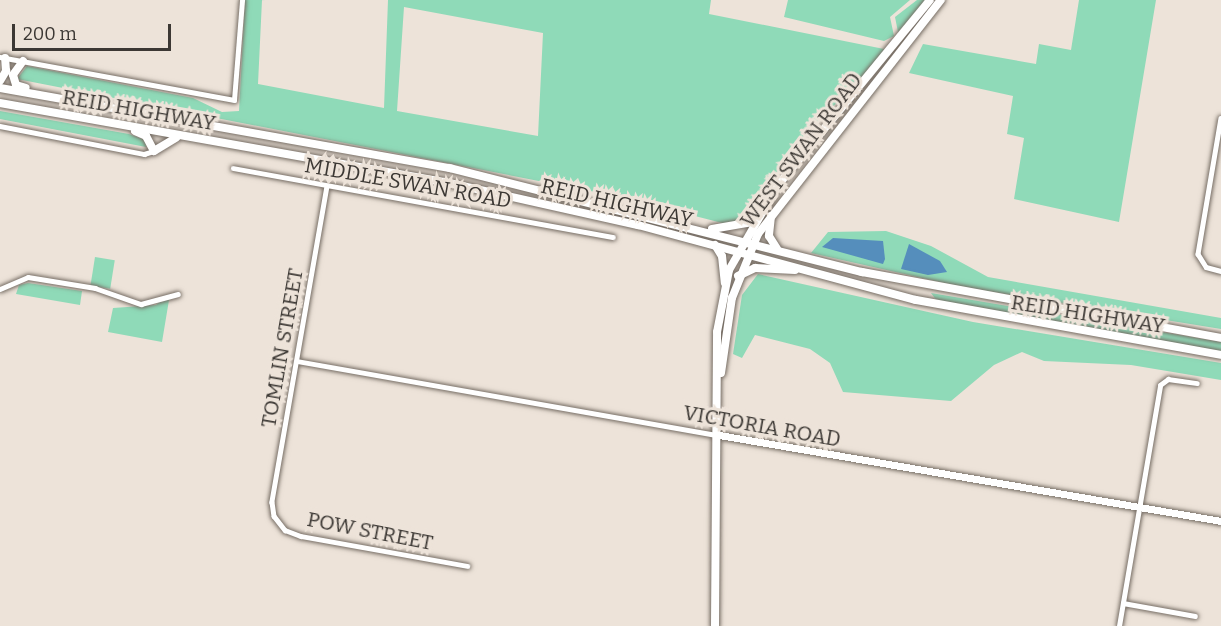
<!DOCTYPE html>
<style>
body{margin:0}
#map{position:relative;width:1221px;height:626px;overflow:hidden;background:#ede3d9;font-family:Bitter,serif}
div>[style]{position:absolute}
.green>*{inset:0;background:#8fdab8;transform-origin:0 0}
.water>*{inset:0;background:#558ebc}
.roads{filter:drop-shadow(0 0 2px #766d64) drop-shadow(0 0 2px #766d64)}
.street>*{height:4.5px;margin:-2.25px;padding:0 2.25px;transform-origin:2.25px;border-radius:2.25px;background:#fff}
.secondary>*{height:7px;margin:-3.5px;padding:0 3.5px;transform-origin:3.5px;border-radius:3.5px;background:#fff}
.primary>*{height:8px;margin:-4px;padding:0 4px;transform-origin:4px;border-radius:4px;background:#fff}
.highway>*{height:8px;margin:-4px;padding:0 4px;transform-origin:4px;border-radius:4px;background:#fff}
span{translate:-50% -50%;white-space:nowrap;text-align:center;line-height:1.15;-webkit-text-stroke:6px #ede3d9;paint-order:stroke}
.street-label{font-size:21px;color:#3c3834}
.scale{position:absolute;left:12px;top:24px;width:159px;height:27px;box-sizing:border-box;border:3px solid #3c3834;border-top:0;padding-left:8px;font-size:18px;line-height:21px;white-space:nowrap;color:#3c3834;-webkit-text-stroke:4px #ede3d9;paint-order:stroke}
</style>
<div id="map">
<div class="green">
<i style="clip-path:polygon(evenodd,245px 0,262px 0,258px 84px,384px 108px,388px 0,711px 0,709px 14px,889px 50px,798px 142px,749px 218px,726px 224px,621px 197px,17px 79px,27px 66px,193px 98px,222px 112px,239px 111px,245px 0,404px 7px,543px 33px,538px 136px,397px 111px,404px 7px)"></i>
<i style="clip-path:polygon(788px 0,910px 0,890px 17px,894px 36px,884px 41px,784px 17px)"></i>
<i style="clip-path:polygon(917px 0,926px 0,898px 32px,895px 17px)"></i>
<i style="clip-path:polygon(1079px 0,1156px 0,1119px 222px,1014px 199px,1024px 138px,1007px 134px,1013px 96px,909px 73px,923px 44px,1036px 64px,1039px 44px,1071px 50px)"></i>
<i style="clip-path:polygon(0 111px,129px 134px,145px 140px,146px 147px,0 119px)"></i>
<i style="clip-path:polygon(886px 231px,931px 246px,988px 277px,1221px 318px,1221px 329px,962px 287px,811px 253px,828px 232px)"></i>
<i style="left:95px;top:257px;width:20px;height:29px;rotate:9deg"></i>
<i style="clip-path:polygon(758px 274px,973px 322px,1221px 363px,1221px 380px,1131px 365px,1044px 361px,1022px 352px,994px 365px,951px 401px,843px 392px,830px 363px,810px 349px,755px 335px,742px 358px,733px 354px,742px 295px)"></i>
<i style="clip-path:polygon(28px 283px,82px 291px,80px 305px,16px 294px,19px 285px)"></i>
<i style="clip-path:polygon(931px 293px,1221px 342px,1221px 352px,937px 301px)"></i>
<i style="clip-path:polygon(170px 294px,162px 342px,108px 332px,113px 308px,156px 305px)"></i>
</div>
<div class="water">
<i style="clip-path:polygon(833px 238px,883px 241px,885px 259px,883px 264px,822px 247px)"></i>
<i style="clip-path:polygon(909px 244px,940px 261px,947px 272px,928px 275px,901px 269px)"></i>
</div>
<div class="roads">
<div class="street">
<i style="left:0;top:57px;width:238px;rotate:10.4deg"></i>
<i style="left:234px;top:100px;width:100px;rotate:-85.4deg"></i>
<i style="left:1221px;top:118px;width:138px;rotate:99.6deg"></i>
<i style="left:1198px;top:254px;width:15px;rotate:58deg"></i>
<i style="left:1206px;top:267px;width:16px;rotate:15deg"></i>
<i style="left:0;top:126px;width:147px;rotate:11deg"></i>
<i style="left:144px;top:154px;width:10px;rotate:-17deg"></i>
<i style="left:233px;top:168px;width:386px;rotate:10.3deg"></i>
<i style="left:327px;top:186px;width:321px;rotate:99.9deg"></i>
<i style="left:272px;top:502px;width:14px;rotate:82deg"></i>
<i style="left:274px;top:516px;width:18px;rotate:52deg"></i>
<i style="left:285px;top:530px;width:17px;rotate:21deg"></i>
<i style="left:301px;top:536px;width:169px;rotate:10.2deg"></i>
<i style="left:0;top:289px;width:30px;rotate:-23deg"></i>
<i style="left:28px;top:277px;width:68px;rotate:9.3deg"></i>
<i style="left:95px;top:288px;width:49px;rotate:19.2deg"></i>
<i style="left:141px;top:304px;width:38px;rotate:-15deg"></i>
<i style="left:297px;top:361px;width:426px;rotate:10deg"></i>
<i style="left:1123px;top:603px;width:73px;rotate:10.2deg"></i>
<i style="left:1119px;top:626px;width:244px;rotate:-80.3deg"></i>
<i style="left:1160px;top:385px;width:10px;rotate:-37deg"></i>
<i style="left:1168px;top:379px;width:29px;rotate:8deg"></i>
</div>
<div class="secondary">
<i style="left:719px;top:435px;width:509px;rotate:9.72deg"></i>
</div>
<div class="primary">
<i style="left:721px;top:373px;width:76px;rotate:-81.7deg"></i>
<i style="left:732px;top:298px;width:69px;rotate:-67.9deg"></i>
<i style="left:758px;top:234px;width:297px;rotate:-52deg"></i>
<i style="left:715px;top:626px;width:294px;rotate:-89.6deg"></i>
<i style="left:717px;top:332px;width:63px;rotate:-79deg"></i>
<i style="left:729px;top:270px;width:98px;rotate:-60deg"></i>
<i style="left:778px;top:185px;width:239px;rotate:-50.6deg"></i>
</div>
<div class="highway">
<i style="left:23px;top:61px;width:17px;rotate:126deg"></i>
<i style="left:13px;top:75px;width:10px;rotate:73deg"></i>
<i style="left:16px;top:85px;width:10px;rotate:17deg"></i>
<i style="left:0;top:81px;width:12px;rotate:-59deg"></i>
<i style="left:6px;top:71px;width:13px;rotate:-94deg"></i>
<i style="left:0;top:88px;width:457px;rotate:10.1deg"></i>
<i style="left:450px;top:168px;width:425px;rotate:14.2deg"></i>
<i style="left:862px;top:272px;width:365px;rotate:10.4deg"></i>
<i style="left:0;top:103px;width:452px;rotate:10.1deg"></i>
<i style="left:445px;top:182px;width:198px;rotate:12.6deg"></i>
<i style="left:638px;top:225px;width:288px;rotate:15.1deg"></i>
<i style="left:916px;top:300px;width:310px;rotate:10.2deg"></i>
<i style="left:135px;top:131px;width:12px;rotate:24deg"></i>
<i style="left:146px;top:136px;width:17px;rotate:62deg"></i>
<i style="left:154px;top:151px;width:26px;rotate:-31deg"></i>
<i style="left:771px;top:216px;width:20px;rotate:96deg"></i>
<i style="left:769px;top:236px;width:15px;rotate:58deg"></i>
<i style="left:712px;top:229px;width:41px;rotate:-9.9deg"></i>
<i style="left:715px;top:245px;width:13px;rotate:58deg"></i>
<i style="left:722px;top:256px;width:27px;rotate:84deg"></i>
<i style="left:738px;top:276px;width:19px;rotate:-25deg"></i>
<i style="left:755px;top:268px;width:40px;rotate:2.9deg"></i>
</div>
</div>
<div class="street-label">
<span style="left:139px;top:110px;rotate:10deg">REID HIGHWAY</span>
<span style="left:801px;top:150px;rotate:-53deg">WEST SWAN ROAD</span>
<span style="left:408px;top:183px;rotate:10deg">MIDDLE SWAN ROAD</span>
<span style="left:617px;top:203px;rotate:13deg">REID HIGHWAY</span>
<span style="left:1088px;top:314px;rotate:9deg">REID HIGHWAY</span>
<span style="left:282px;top:348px;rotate:-80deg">TOMLIN STREET</span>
<span style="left:762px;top:426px;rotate:10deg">VICTORIA ROAD</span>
<span style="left:370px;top:531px;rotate:11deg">POW STREET</span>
</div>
<div class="scale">200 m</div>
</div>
